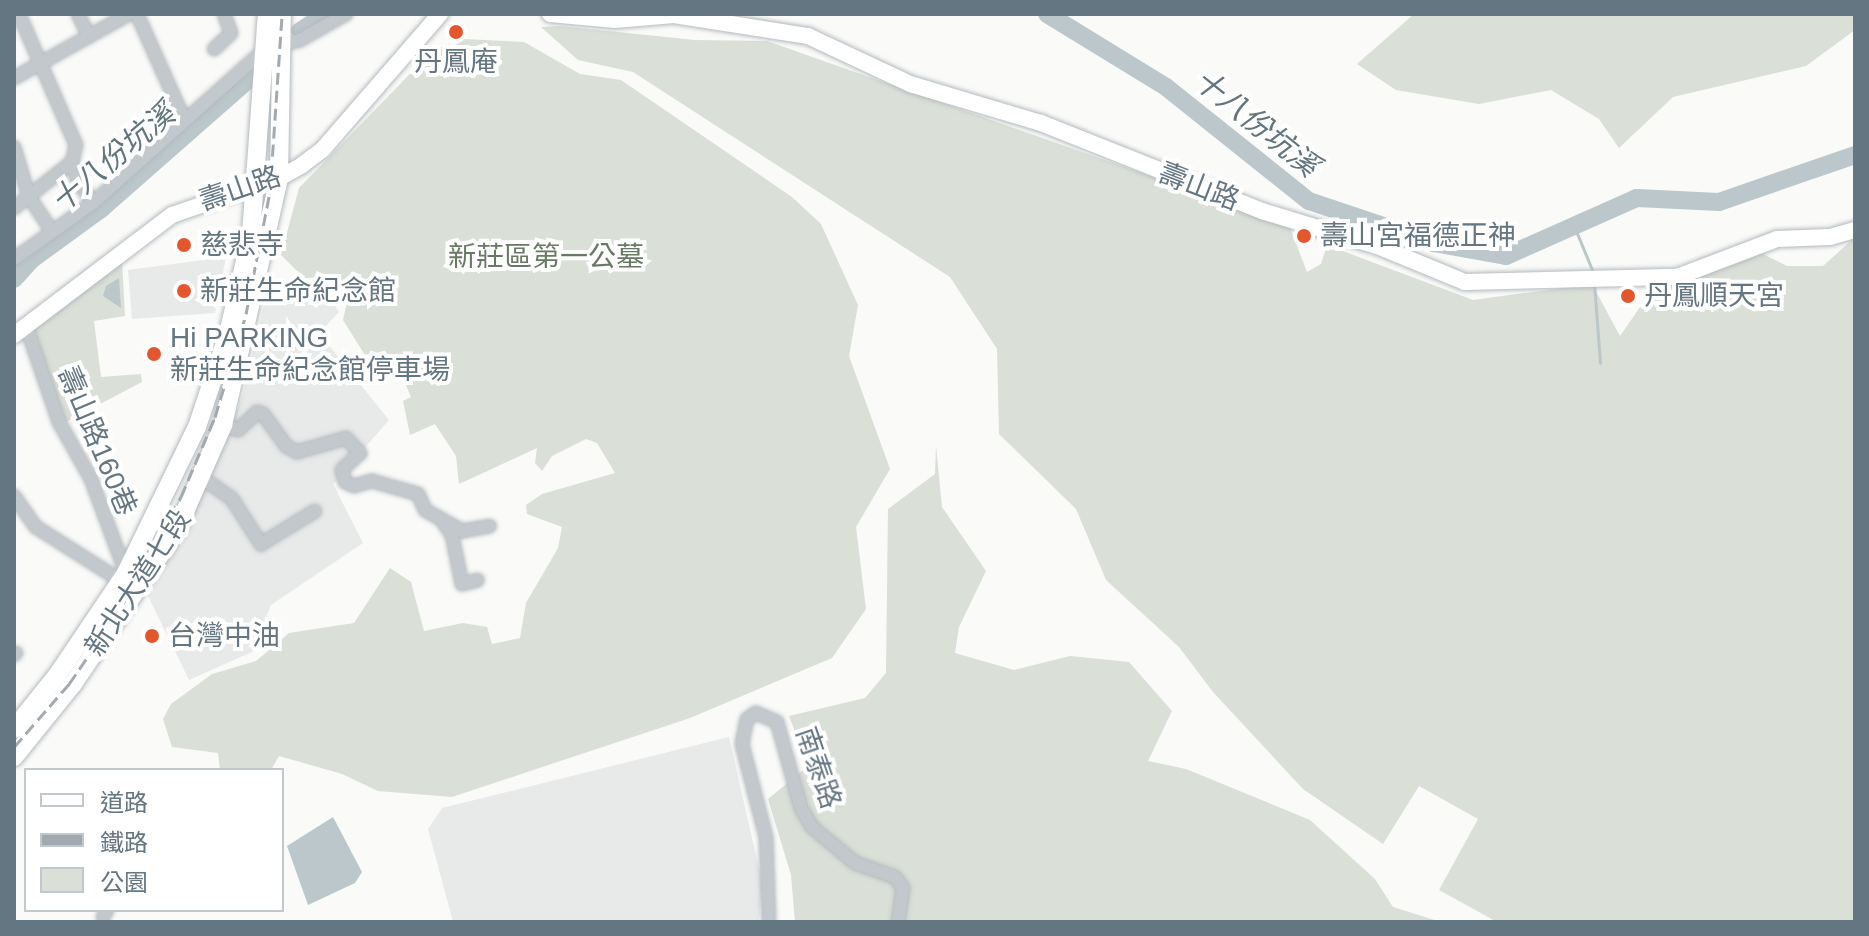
<!DOCTYPE html>
<meta charset="utf-8">
<style>
body{margin:0}
#map{position:relative;width:1869px;height:936px;overflow:hidden;background:#fafaf8;font-family:Arial,"Noto Sans TC",sans-serif}
div>[style]{position:absolute}
.built>*{inset:0;background:#e8e9e9}
.green>*{inset:0;background:#dadfd7}
.water>*{inset:0;background:#bbc7cb}
.stream>*{height:3px;margin:-1.5px;padding:0 1.5px;transform-origin:1.5px;border-radius:1.5px;background:#bbc7cb}
.river>*{height:18px;margin:-9px;padding:0 9px;transform-origin:9px;border-radius:9px;background:#bbc7cb}
.roads{filter:drop-shadow(0 0 2px #b3babf) drop-shadow(0 0 2px #b3babf)}
.street>*{height:12px;margin:-6px;padding:0 6px;transform-origin:6px;border-radius:6px;background:#c3c8cc}
.secondary>*{height:16px;margin:-8px;padding:0 8px;transform-origin:8px;border-radius:8px;background:#fff}
.primary>*{height:18px;margin:-9px;padding:0 9px;transform-origin:9px;border-radius:9px;background:#fff}
.rail>*{height:3px;margin-top:-1.5px;transform-origin:0;background:repeating-linear-gradient(90deg,#a2aab0 0 12px,transparent 0 18px)}
.dots>*{width:22px;height:22px;translate:-50% -50%;box-sizing:border-box;border:4px solid #fff;border-radius:50%}
span{translate:-50% -50%;white-space:nowrap;text-align:center;line-height:1.15;-webkit-text-stroke:8px #fff;paint-order:stroke}
.poi-label{font-size:28px;color:#657683}
.left{translate:0 -50%;text-align:left}
.street-label{font-size:28px;color:#657683}
.park-label{font-size:28px;color:#687a64}
.water-label{font-size:30px;color:#60757c;font-style:italic}
.frame{position:absolute;inset:0;border:16px solid #657683;pointer-events:none}
.legend{position:absolute;left:24px;top:768px;width:260px;height:144px;box-sizing:border-box;background:#fff;border:2px solid #c1c8cd;margin:0;padding:10px 14px;list-style:none;font-size:24px;color:#657683}
.legend li{display:flex;align-items:center;gap:16px;height:40px}
.legend b{width:40px;border:2px solid #c1c8cd}
</style>
<div id="map">
<div class="built">
<i style="clip-path:polygon(226px 257px,215px 313px,132px 319px,128px 270px)"></i>
<i style="clip-path:polygon(322px 285px,339px 312px,319px 333px,389px 420px,333px 484px,363px 543px,271px 605px,252px 652px,189px 680px,148px 596px,188px 524px,242px 398px,264px 305px)"></i>
<i style="clip-path:polygon(729px 737px,762px 882px,759px 922px,453px 922px,428px 829px,442px 808px)"></i>
</div>
<div class="green">
<i style="clip-path:polygon(1414px 14px,1855px 14px,1855px 30px,1806px 66px,1673px 97px,1619px 148px,1599px 119px,1551px 90px,1479px 104px,1396px 90px,1357px 64px)"></i>
<i style="clip-path:polygon(560px 26px,695px 40px,767px 41px,1289px 225px,1307px 272px,1321px 264px,1327px 245px,1473px 300px,1592px 284px,1620px 336px,1654px 287px,1761px 253px,1787px 266px,1823px 266px,1855px 237px,1855px 922px,1497px 922px,1439px 890px,1478px 819px,1419px 786px,1383px 844px,1303px 789px,1213px 692px,1179px 647px,1106px 580px,1076px 509px,999px 434px,997px 349px,950px 277px,633px 72px,578px 60px,541px 27px)"></i>
<i style="clip-path:polygon(464px 39px,524px 42px,580px 74px,621px 80px,792px 197px,821px 224px,858px 305px,849px 356px,890px 469px,856px 527px,866px 609px,832px 658px,690px 718px,452px 797px,378px 791px,342px 774px,279px 756px,271px 770px,220px 770px,218px 753px,172px 747px,163px 719px,171px 704px,212px 674px,256px 661px,289px 633px,354px 623px,390px 568px,411px 582px,424px 631px,463px 623px,487px 627px,492px 644px,520px 638px,526px 603px,558px 548px,562px 527px,527px 514px,526px 505px,542px 494px,615px 473px,597px 443px,586px 439px,552px 456px,542px 471px,535px 463px,537px 448px,459px 484px,456px 456px,435px 424px,410px 435px,403px 401px,411px 397px,401px 373px,368px 360px,343px 320px,347px 302px,330px 292px,325px 277px,304px 278px,281px 255px,299px 188px,436px 47px,453px 47px)"></i>
<i style="clip-path:polygon(122px 260px,125px 316px,94px 321px,101px 377px,141px 374px,142px 382px,62px 424px,31px 329px)"></i>
<i style="clip-path:polygon(936px 446px,942px 507px,986px 571px,959px 627px,955px 653px,1014px 670px,1070px 656px,1129px 662px,1172px 711px,1148px 761px,1186px 769px,1310px 820px,1375px 879px,1393px 907px,1441px 922px,795px 922px,791px 875px,768px 799px,808px 766px,789px 716px,865px 698px,886px 673px,888px 509px,935px 474px)"></i>
</div>
<div class="water">
<i style="clip-path:polygon(119px 278px,121px 308px,103px 296px,106px 286px)"></i>
<i style="clip-path:polygon(333px 817px,362px 872px,355px 883px,308px 905px,287px 846px)"></i>
</div>
<div class="stream">
<i style="left:1574px;top:226px;width:50px;rotate:67.6deg"></i>
<i style="left:1594px;top:283px;width:80px;rotate:85.7deg"></i>
</div>
<div class="river">
<i style="left:1047px;top:14px;width:140px;rotate:31.5deg"></i>
<i style="left:1166px;top:87px;width:183px;rotate:38.6deg"></i>
<i style="left:1309px;top:201px;width:132px;rotate:18.6deg"></i>
<i style="left:1434px;top:243px;width:73px;rotate:10.2deg"></i>
<i style="left:1506px;top:256px;width:143px;rotate:-23.9deg"></i>
<i style="left:1637px;top:198px;width:82px;rotate:2.8deg"></i>
<i style="left:1719px;top:202px;width:144px;rotate:-19.1deg"></i>
<i style="left:299px;top:32px;width:32px;rotate:-34deg"></i>
<i style="left:14px;top:279px;width:25px;rotate:-48deg"></i>
<i style="left:31px;top:260px;width:87px;rotate:-36.1deg"></i>
<i style="left:101px;top:209px;width:197px;rotate:-41.3deg"></i>
</div>
<div class="roads">
<div class="street">
<i style="left:19px;top:14px;width:143px;rotate:66.5deg"></i>
<i style="left:76px;top:145px;width:17px;rotate:103deg"></i>
<i style="left:72px;top:162px;width:19px;rotate:74deg"></i>
<i style="left:77px;top:180px;width:28px;rotate:55deg"></i>
<i style="left:78px;top:14px;width:25px;rotate:64deg"></i>
<i style="left:137px;top:14px;width:115px;rotate:65.9deg"></i>
<i style="left:281px;top:32px;width:15px;rotate:42deg"></i>
<i style="left:292px;top:42px;width:8px;rotate:-14deg"></i>
<i style="left:300px;top:40px;width:53px;rotate:-29.5deg"></i>
<i style="left:214px;top:49px;width:23px;rotate:-43deg"></i>
<i style="left:231px;top:33px;width:20px;rotate:-110deg"></i>
<i style="left:14px;top:78px;width:132px;rotate:-29.1deg"></i>
<i style="left:14px;top:147px;width:52px;rotate:73.3deg"></i>
<i style="left:29px;top:197px;width:40px;rotate:56deg"></i>
<i style="left:14px;top:208px;width:74px;rotate:-38.4deg"></i>
<i style="left:14px;top:259px;width:97px;rotate:-35.3deg"></i>
<i style="left:93px;top:203px;width:231px;rotate:-41.8deg"></i>
<i style="left:26px;top:326px;width:102px;rotate:71deg"></i>
<i style="left:59px;top:422px;width:65px;rotate:60.7deg"></i>
<i style="left:91px;top:479px;width:100px;rotate:69.6deg"></i>
<i style="left:223px;top:425px;width:16px;rotate:18deg"></i>
<i style="left:238px;top:430px;width:26px;rotate:-43deg"></i>
<i style="left:257px;top:412px;width:6px;rotate:18deg"></i>
<i style="left:263px;top:414px;width:39px;rotate:54deg"></i>
<i style="left:286px;top:446px;width:13px;rotate:29deg"></i>
<i style="left:297px;top:452px;width:51px;rotate:-15.9deg"></i>
<i style="left:346px;top:438px;width:21px;rotate:47deg"></i>
<i style="left:360px;top:453px;width:25px;rotate:137deg"></i>
<i style="left:342px;top:470px;width:12px;rotate:76deg"></i>
<i style="left:345px;top:482px;width:10px;rotate:24deg"></i>
<i style="left:354px;top:486px;width:19px;rotate:-16deg"></i>
<i style="left:372px;top:481px;width:48px;rotate:15.8deg"></i>
<i style="left:418px;top:494px;width:17px;rotate:66deg"></i>
<i style="left:425px;top:510px;width:43px;rotate:29.6deg"></i>
<i style="left:462px;top:531px;width:28px;rotate:-10deg"></i>
<i style="left:201px;top:477px;width:38px;rotate:35deg"></i>
<i style="left:232px;top:499px;width:54px;rotate:57.2deg"></i>
<i style="left:261px;top:544px;width:63px;rotate:-31.4deg"></i>
<i style="left:14px;top:496px;width:38px;rotate:55deg"></i>
<i style="left:36px;top:527px;width:101px;rotate:32.4deg"></i>
<i style="left:443px;top:522px;width:16px;rotate:55deg"></i>
<i style="left:452px;top:535px;width:50px;rotate:78.5deg"></i>
<i style="left:462px;top:584px;width:16px;rotate:-14deg"></i>
<i style="left:14px;top:655px;width:3px;rotate:-45deg"></i>
<i style="left:103px;top:917px;width:8px;rotate:-60deg"></i>
<i style="left:769px;top:922px;width:85px;rotate:-92deg"></i>
<i style="left:766px;top:837px;width:96px;rotate:-104.5deg"></i>
<i style="left:742px;top:744px;width:25px;rotate:-79deg"></i>
<i style="left:747px;top:719px;width:11px;rotate:-34deg"></i>
<i style="left:756px;top:713px;width:23px;rotate:23deg"></i>
<i style="left:777px;top:722px;width:89px;rotate:74.4deg"></i>
<i style="left:801px;top:808px;width:22px;rotate:60deg"></i>
<i style="left:812px;top:827px;width:56px;rotate:39.9deg"></i>
<i style="left:855px;top:863px;width:42px;rotate:19.3deg"></i>
<i style="left:895px;top:877px;width:14px;rotate:54deg"></i>
<i style="left:903px;top:888px;width:34px;rotate:98deg"></i>
</div>
<div class="secondary">
<i style="left:550px;top:14px;width:65px;rotate:5.3deg"></i>
<i style="left:615px;top:20px;width:59px;rotate:-4.8deg"></i>
<i style="left:674px;top:15px;width:136px;rotate:8.9deg"></i>
<i style="left:808px;top:36px;width:113px;rotate:25.2deg"></i>
<i style="left:910px;top:84px;width:137px;rotate:16.6deg"></i>
<i style="left:1041px;top:123px;width:238px;rotate:21.7deg"></i>
<i style="left:1262px;top:211px;width:123px;rotate:17deg"></i>
<i style="left:1380px;top:247px;width:92px;rotate:22.4deg"></i>
<i style="left:1465px;top:282px;width:212px;rotate:-1.4deg"></i>
<i style="left:1677px;top:277px;width:107px;rotate:-20.8deg"></i>
<i style="left:1777px;top:239px;width:53px;rotate:-2.2deg"></i>
<i style="left:1830px;top:237px;width:26px;rotate:-16deg"></i>
<i style="left:14px;top:335px;width:198px;rotate:-37.2deg"></i>
<i style="left:172px;top:215px;width:113px;rotate:-19.1deg"></i>
<i style="left:279px;top:178px;width:26px;rotate:-29deg"></i>
<i style="left:302px;top:165px;width:26px;rotate:-37deg"></i>
<i style="left:323px;top:149px;width:179px;rotate:-49.1deg"></i>
</div>
<div class="primary">
<i style="left:14px;top:729px;width:70px;rotate:-51.3deg"></i>
<i style="left:58px;top:674px;width:122px;rotate:-56deg"></i>
<i style="left:126px;top:573px;width:162px;rotate:-64.1deg"></i>
<i style="left:197px;top:427px;width:98px;rotate:-71.6deg"></i>
<i style="left:228px;top:334px;width:102px;rotate:-76.9deg"></i>
<i style="left:251px;top:235px;width:222px;rotate:-85.9deg"></i>
<i style="left:14px;top:757px;width:94px;rotate:-51.1deg"></i>
<i style="left:73px;top:684px;width:186px;rotate:-56deg"></i>
<i style="left:177px;top:530px;width:115px;rotate:-66.3deg"></i>
<i style="left:223px;top:425px;width:253px;rotate:-77.2deg"></i>
<i style="left:279px;top:178px;width:164px;rotate:-89deg"></i>
</div>
</div>
<div class="rail">
<i style="left:14px;top:747px;width:84px;rotate:-48.9deg"></i>
<i style="left:69px;top:684px;width:88px;rotate:-55.6deg"></i>
<i style="left:119px;top:611px;width:130px;rotate:-61.5deg"></i>
<i style="left:181px;top:497px;width:87px;rotate:-67deg"></i>
<i style="left:215px;top:417px;width:108px;rotate:-73.2deg"></i>
<i style="left:246px;top:314px;width:124px;rotate:-78.9deg"></i>
<i style="left:270px;top:192px;width:178px;rotate:-86.1deg"></i>
</div>
<div class="dots">
<i style="left:456px;top:32px;background:#e4572e"></i>
<i style="left:1304px;top:236px;background:#e4572e"></i>
<i style="left:184px;top:245px;background:#e4572e"></i>
<i style="left:184px;top:291px;background:#e4572e"></i>
<i style="left:1628px;top:296px;background:#e4572e"></i>
<i style="left:154px;top:354px;background:#e4572e"></i>
<i style="left:152px;top:636px;background:#e4572e"></i>
</div>
<div class="poi-label">
<span style="left:456px;top:62px">丹鳳庵</span>
<span class="left" style="left:1320px;top:236px">壽山宮福德正神</span>
<span class="left" style="left:200px;top:245px">慈悲寺</span>
<span class="left" style="left:200px;top:291px">新莊生命紀念館</span>
<span class="left" style="left:1644px;top:296px">丹鳳順天宮</span>
<span class="left" style="left:170px;top:354px">Hi PARKING<br>新莊生命紀念館停車場</span>
<span class="left" style="left:168px;top:636px">台灣中油</span>
</div>
<div class="street-label">
<span style="left:1199px;top:187px;rotate:21deg">壽山路</span>
<span style="left:240px;top:189px;rotate:-19deg">壽山路</span>
<span style="left:97px;top:441px;rotate:67deg">壽山路160巷</span>
<span style="left:138px;top:583px;rotate:-57deg">新北大道七段</span>
<span style="left:818px;top:768px;rotate:71deg">南泰路</span>
</div>
<div class="park-label">
<span style="left:546px;top:257px">新莊區第一公墓</span>
</div>
<div class="water-label">
<span style="left:1256px;top:123px;rotate:39deg">十八份坑溪</span>
<span style="left:113px;top:158px;rotate:-40deg">十八份坑溪</span>
</div>
<div class="frame"></div>
<ul class="legend">
<li><b style="height:10px;background:#fff"></b>道路</li>
<li><b style="height:10px;background:#a2aab0"></b>鐵路</li>
<li><b style="height:22px;background:#dadfd7"></b>公園</li>
</ul>
</div>
